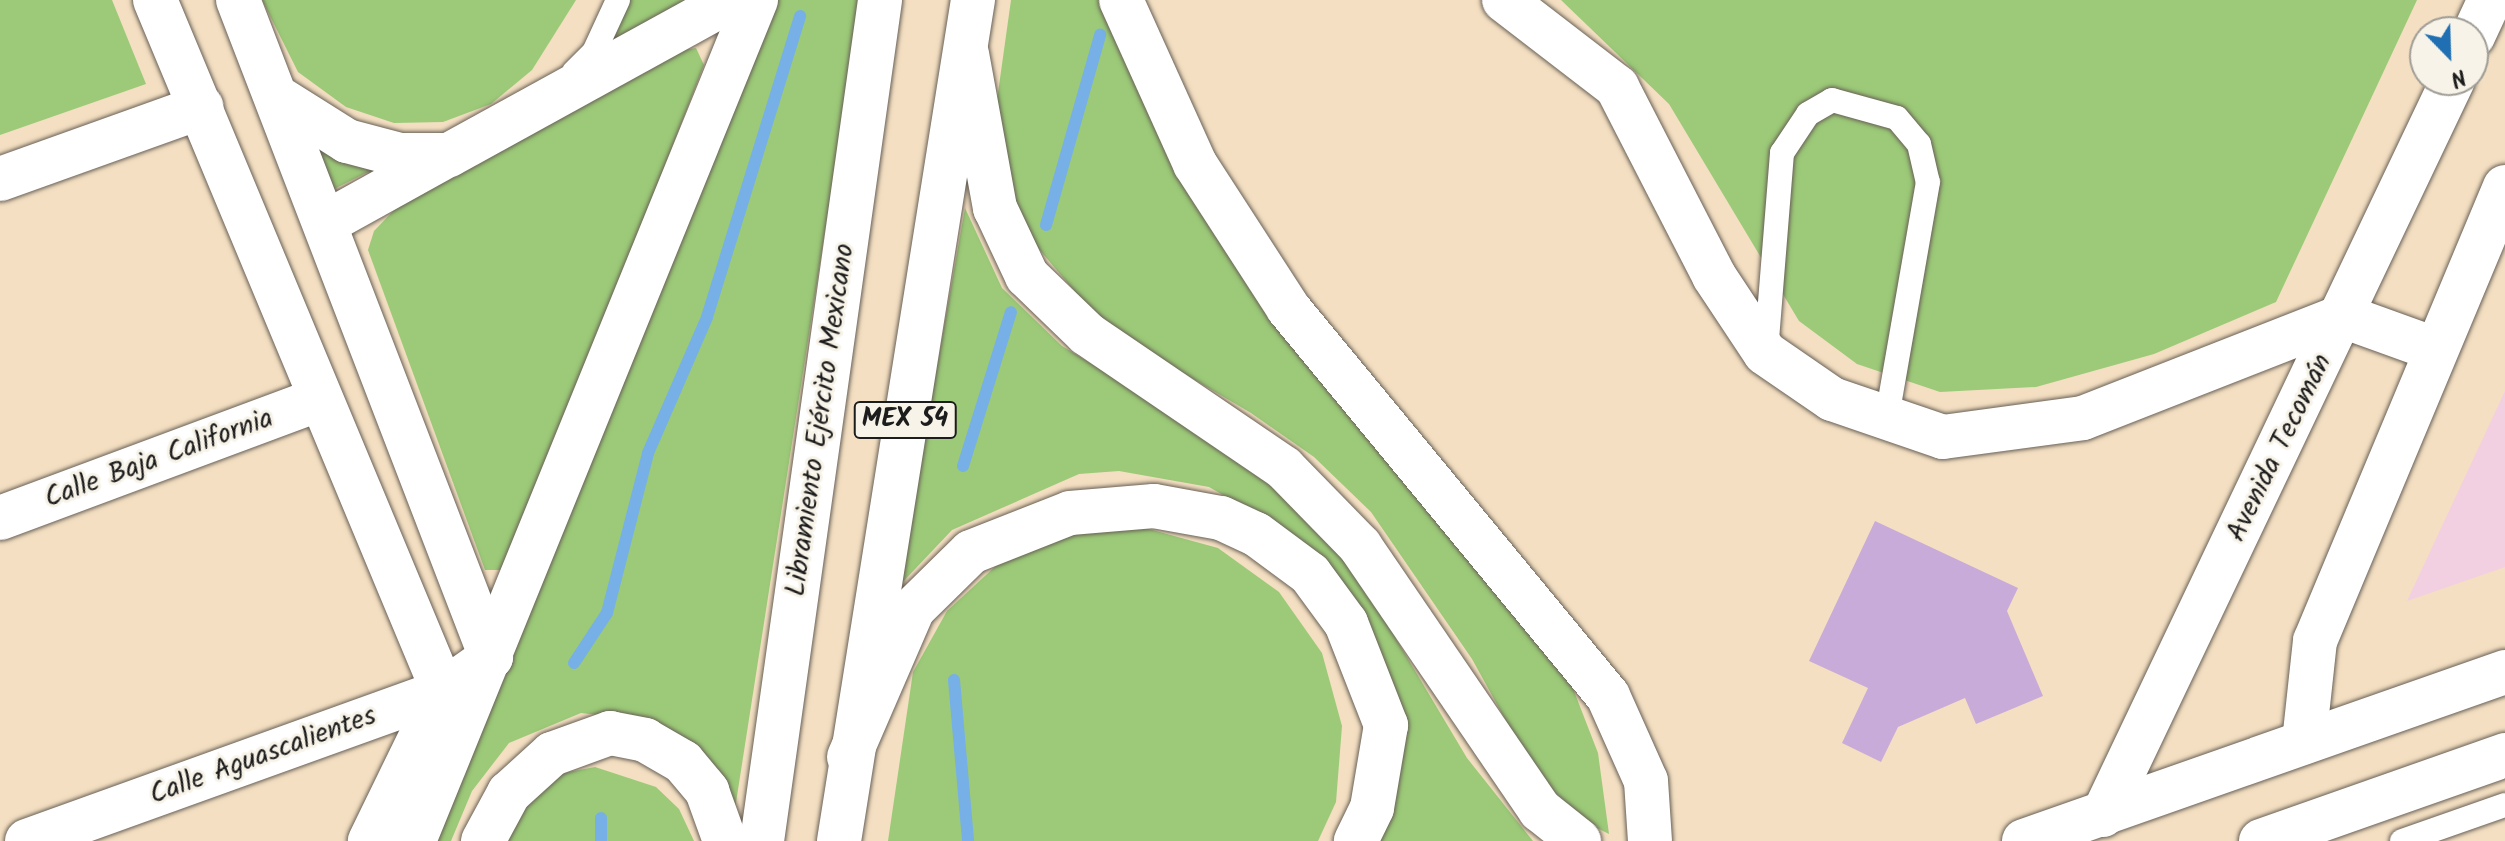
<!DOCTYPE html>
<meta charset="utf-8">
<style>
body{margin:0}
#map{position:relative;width:2505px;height:841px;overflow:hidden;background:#f4dfc2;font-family:Kalam,sans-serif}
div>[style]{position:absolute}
.built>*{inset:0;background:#f2cfe1}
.green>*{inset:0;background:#9cca78}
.stream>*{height:12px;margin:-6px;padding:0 6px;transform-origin:6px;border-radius:6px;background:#76b0e6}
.building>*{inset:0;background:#c9abd9}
.roads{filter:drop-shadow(0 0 2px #686056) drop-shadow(0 0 2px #686056)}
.lane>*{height:24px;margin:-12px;padding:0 12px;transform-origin:12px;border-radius:12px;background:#fff}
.street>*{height:44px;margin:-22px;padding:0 22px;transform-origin:22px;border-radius:22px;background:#fff}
.secondary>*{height:44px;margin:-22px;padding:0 22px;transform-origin:22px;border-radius:22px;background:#fff}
.highway>*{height:44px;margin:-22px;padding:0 22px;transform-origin:22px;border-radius:22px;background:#fff}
span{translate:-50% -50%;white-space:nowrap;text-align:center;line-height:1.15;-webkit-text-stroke:6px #f7f3e8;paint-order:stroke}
.shield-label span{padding:2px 6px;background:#f7f3e8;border:2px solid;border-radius:6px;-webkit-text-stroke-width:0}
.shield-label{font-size:26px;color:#1c1c1c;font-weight:700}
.street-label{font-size:28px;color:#1c1c1c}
.north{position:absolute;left:2409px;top:16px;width:80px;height:80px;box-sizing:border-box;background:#f7f3e8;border:2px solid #9f9d96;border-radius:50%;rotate:157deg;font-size:22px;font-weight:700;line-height:32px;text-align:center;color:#1c1c1c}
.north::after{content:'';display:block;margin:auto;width:28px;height:36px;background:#1f6fb2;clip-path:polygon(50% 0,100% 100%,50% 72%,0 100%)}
</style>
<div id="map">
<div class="built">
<i style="clip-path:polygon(2505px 391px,2505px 567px,2407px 601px)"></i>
</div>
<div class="green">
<i style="clip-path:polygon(0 0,112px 0,146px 84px,0 135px)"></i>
<i style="clip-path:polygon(262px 0,576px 0,532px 70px,491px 104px,443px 122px,394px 123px,346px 107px,298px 72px)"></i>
<i style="clip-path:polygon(630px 0,706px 0,608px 54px)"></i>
<i style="clip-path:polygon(778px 0,861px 0,735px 809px,617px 717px,581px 713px,509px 743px,472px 791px,451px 841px,426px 841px)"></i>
<i style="clip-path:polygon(1011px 0,1099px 0,1114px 37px,1572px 686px,1598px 753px,1609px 834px,1581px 820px,1532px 768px,1472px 659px,1371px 512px,1314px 457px,1251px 413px,1105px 327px,1027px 235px,1004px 171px,997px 100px)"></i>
<i style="clip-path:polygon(1561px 0,2417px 0,2276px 302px,2154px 354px,2036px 387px,1940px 392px,1857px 364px,1799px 321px,1669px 104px)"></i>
<i style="clip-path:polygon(696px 48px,704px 65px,508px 570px,485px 570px,368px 250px,374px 231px,400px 204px,676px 51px)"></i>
<i style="clip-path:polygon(314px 147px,384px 164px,332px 190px)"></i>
<i style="clip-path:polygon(965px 208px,1002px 288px,1062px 346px,1180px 417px,1307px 514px,1352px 565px,1467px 758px,1533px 841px,1379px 841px,1392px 802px,1335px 577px,1297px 537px,1209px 487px,1119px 471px,1079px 474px,952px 530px,898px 587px)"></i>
<i style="clip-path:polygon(1145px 528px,1218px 548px,1279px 592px,1322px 653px,1342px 726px,1336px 802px,1318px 841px,888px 841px,913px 672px,947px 611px,999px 563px,1069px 533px)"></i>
<i style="clip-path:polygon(595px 767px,656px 787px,679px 809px,694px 841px,499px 841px,512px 813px,563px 773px)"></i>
</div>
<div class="stream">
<i style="left:1046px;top:225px;width:198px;rotate:-74.1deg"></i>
<i style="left:963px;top:466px;width:161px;rotate:-72.7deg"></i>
<i style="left:574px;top:663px;width:60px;rotate:-56.6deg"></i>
<i style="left:607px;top:613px;width:165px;rotate:-75.6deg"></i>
<i style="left:648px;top:453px;width:148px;rotate:-66.5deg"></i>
<i style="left:707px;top:317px;width:315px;rotate:-72.8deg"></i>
<i style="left:954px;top:680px;width:162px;rotate:85deg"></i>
<i style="left:601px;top:818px;width:23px;rotate:90deg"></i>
</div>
<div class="building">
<i style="clip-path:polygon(1875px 521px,2018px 588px,2007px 611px,2043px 696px,1976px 724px,1965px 698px,1898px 727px,1881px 762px,1842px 743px,1868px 688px,1809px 661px)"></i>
</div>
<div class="roads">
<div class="lane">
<i style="left:574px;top:72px;width:28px;rotate:-45deg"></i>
<i style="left:594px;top:52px;width:57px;rotate:-65.2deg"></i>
<i style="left:1766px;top:352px;width:200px;rotate:-85.4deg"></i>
<i style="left:1782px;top:153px;width:47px;rotate:-56.3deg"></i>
<i style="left:1808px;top:114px;width:28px;rotate:-30deg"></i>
<i style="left:1832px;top:100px;width:67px;rotate:15.5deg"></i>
<i style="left:1897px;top:118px;width:34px;rotate:50deg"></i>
<i style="left:1919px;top:144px;width:39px;rotate:77deg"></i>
<i style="left:1928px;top:182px;width:239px;rotate:99.9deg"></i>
<i style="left:2402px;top:841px;width:109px;rotate:-19.3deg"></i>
</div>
<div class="street">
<i style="left:155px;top:0;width:749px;rotate:67.37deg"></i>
<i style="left:443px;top:691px;width:167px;rotate:116deg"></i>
<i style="left:1504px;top:0;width:143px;rotate:37.6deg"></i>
<i style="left:1617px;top:87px;width:212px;rotate:62.8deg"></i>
<i style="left:1714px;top:276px;width:92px;rotate:56.5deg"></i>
<i style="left:1765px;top:353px;width:81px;rotate:34.5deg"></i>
<i style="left:1832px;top:399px;width:117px;rotate:18.9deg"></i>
<i style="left:1943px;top:437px;width:141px;rotate:-7.7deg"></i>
<i style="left:2083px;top:418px;width:279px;rotate:-21.4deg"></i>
<i style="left:2343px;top:316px;width:95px;rotate:19.8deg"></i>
<i style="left:282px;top:100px;width:77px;rotate:32.2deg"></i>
<i style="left:347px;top:141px;width:55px;rotate:14.8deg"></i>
<i style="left:400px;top:155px;width:49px"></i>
<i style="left:449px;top:155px;width:322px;rotate:-28.8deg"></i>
<i style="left:0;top:179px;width:214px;rotate:-19.7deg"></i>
<i style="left:327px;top:222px;width:138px;rotate:-29deg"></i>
<i style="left:0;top:518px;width:339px;rotate:-20.4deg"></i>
<i style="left:27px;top:841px;width:442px;rotate:-19.8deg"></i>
<i style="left:443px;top:691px;width:59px;rotate:-35.3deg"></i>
<i style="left:491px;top:657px;width:704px;rotate:-111.06deg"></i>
</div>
<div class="secondary">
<i style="left:2473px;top:36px;width:40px;rotate:-65deg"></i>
<i style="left:2304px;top:742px;width:102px;rotate:-83.8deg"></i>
<i style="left:2315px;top:641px;width:492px;rotate:-67.3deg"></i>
<i style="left:2103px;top:815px;width:814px;rotate:-64.54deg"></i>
<i style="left:414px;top:841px;width:908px;rotate:-67.87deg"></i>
<i style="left:2024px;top:841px;width:510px;rotate:-19.36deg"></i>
<i style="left:2261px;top:841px;width:259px;rotate:-19.4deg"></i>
</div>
<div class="highway">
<i style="left:1121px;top:0;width:180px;rotate:65.7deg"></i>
<i style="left:1195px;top:164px;width:171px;rotate:57.1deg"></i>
<i style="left:1288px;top:308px;width:503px;rotate:50.49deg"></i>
<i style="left:1608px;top:696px;width:93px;rotate:65.9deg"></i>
<i style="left:1646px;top:781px;width:60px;rotate:86.2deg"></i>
<i style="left:967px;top:54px;width:157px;rotate:79.7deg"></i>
<i style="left:995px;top:208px;width:75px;rotate:64.8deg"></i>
<i style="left:1027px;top:276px;width:83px;rotate:44deg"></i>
<i style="left:1087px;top:334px;width:238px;rotate:34.2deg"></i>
<i style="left:1284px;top:468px;width:109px;rotate:45.7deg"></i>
<i style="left:1360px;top:546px;width:320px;rotate:55.7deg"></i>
<i style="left:1540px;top:810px;width:50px;rotate:38.5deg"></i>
<i style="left:849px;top:757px;width:161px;rotate:-66.6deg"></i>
<i style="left:913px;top:609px;width:81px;rotate:-44.5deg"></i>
<i style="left:971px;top:552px;width:106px;rotate:-21.5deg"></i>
<i style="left:1070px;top:513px;width:84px;rotate:-4.8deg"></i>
<i style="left:1154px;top:506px;width:68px;rotate:10.2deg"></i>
<i style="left:1221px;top:518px;width:38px;rotate:25deg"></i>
<i style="left:1256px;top:534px;width:67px;rotate:36.5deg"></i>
<i style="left:1310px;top:574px;width:61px;rotate:53.7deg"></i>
<i style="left:1346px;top:623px;width:110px;rotate:68.6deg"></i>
<i style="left:1386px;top:725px;width:84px;rotate:99.6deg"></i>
<i style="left:1372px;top:808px;width:37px;rotate:116deg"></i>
<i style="left:483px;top:841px;width:55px;rotate:-61.6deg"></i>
<i style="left:509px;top:793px;width:58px;rotate:-42.2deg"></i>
<i style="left:552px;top:754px;width:62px;rotate:-19.9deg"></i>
<i style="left:610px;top:733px;width:36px;rotate:11deg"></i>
<i style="left:645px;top:740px;width:44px;rotate:30.1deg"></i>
<i style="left:683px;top:762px;width:38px;rotate:50deg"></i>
<i style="left:707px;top:791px;width:53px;rotate:70.2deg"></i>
<i style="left:762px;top:841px;width:849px;rotate:-82.01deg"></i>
<i style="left:839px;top:841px;width:852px;rotate:-80.95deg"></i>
</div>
</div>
<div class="shield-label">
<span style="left:905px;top:420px">MEX 54</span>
</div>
<div class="street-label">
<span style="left:821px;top:420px;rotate:-82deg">Libramiento Ejército Mexicano</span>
<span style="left:2280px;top:448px;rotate:-64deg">Avenida Tecomán</span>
<span style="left:159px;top:459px;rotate:-20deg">Calle Baja California</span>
<span style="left:263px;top:756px;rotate:-20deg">Calle Aguascalientes</span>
</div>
<div class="north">N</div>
</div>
